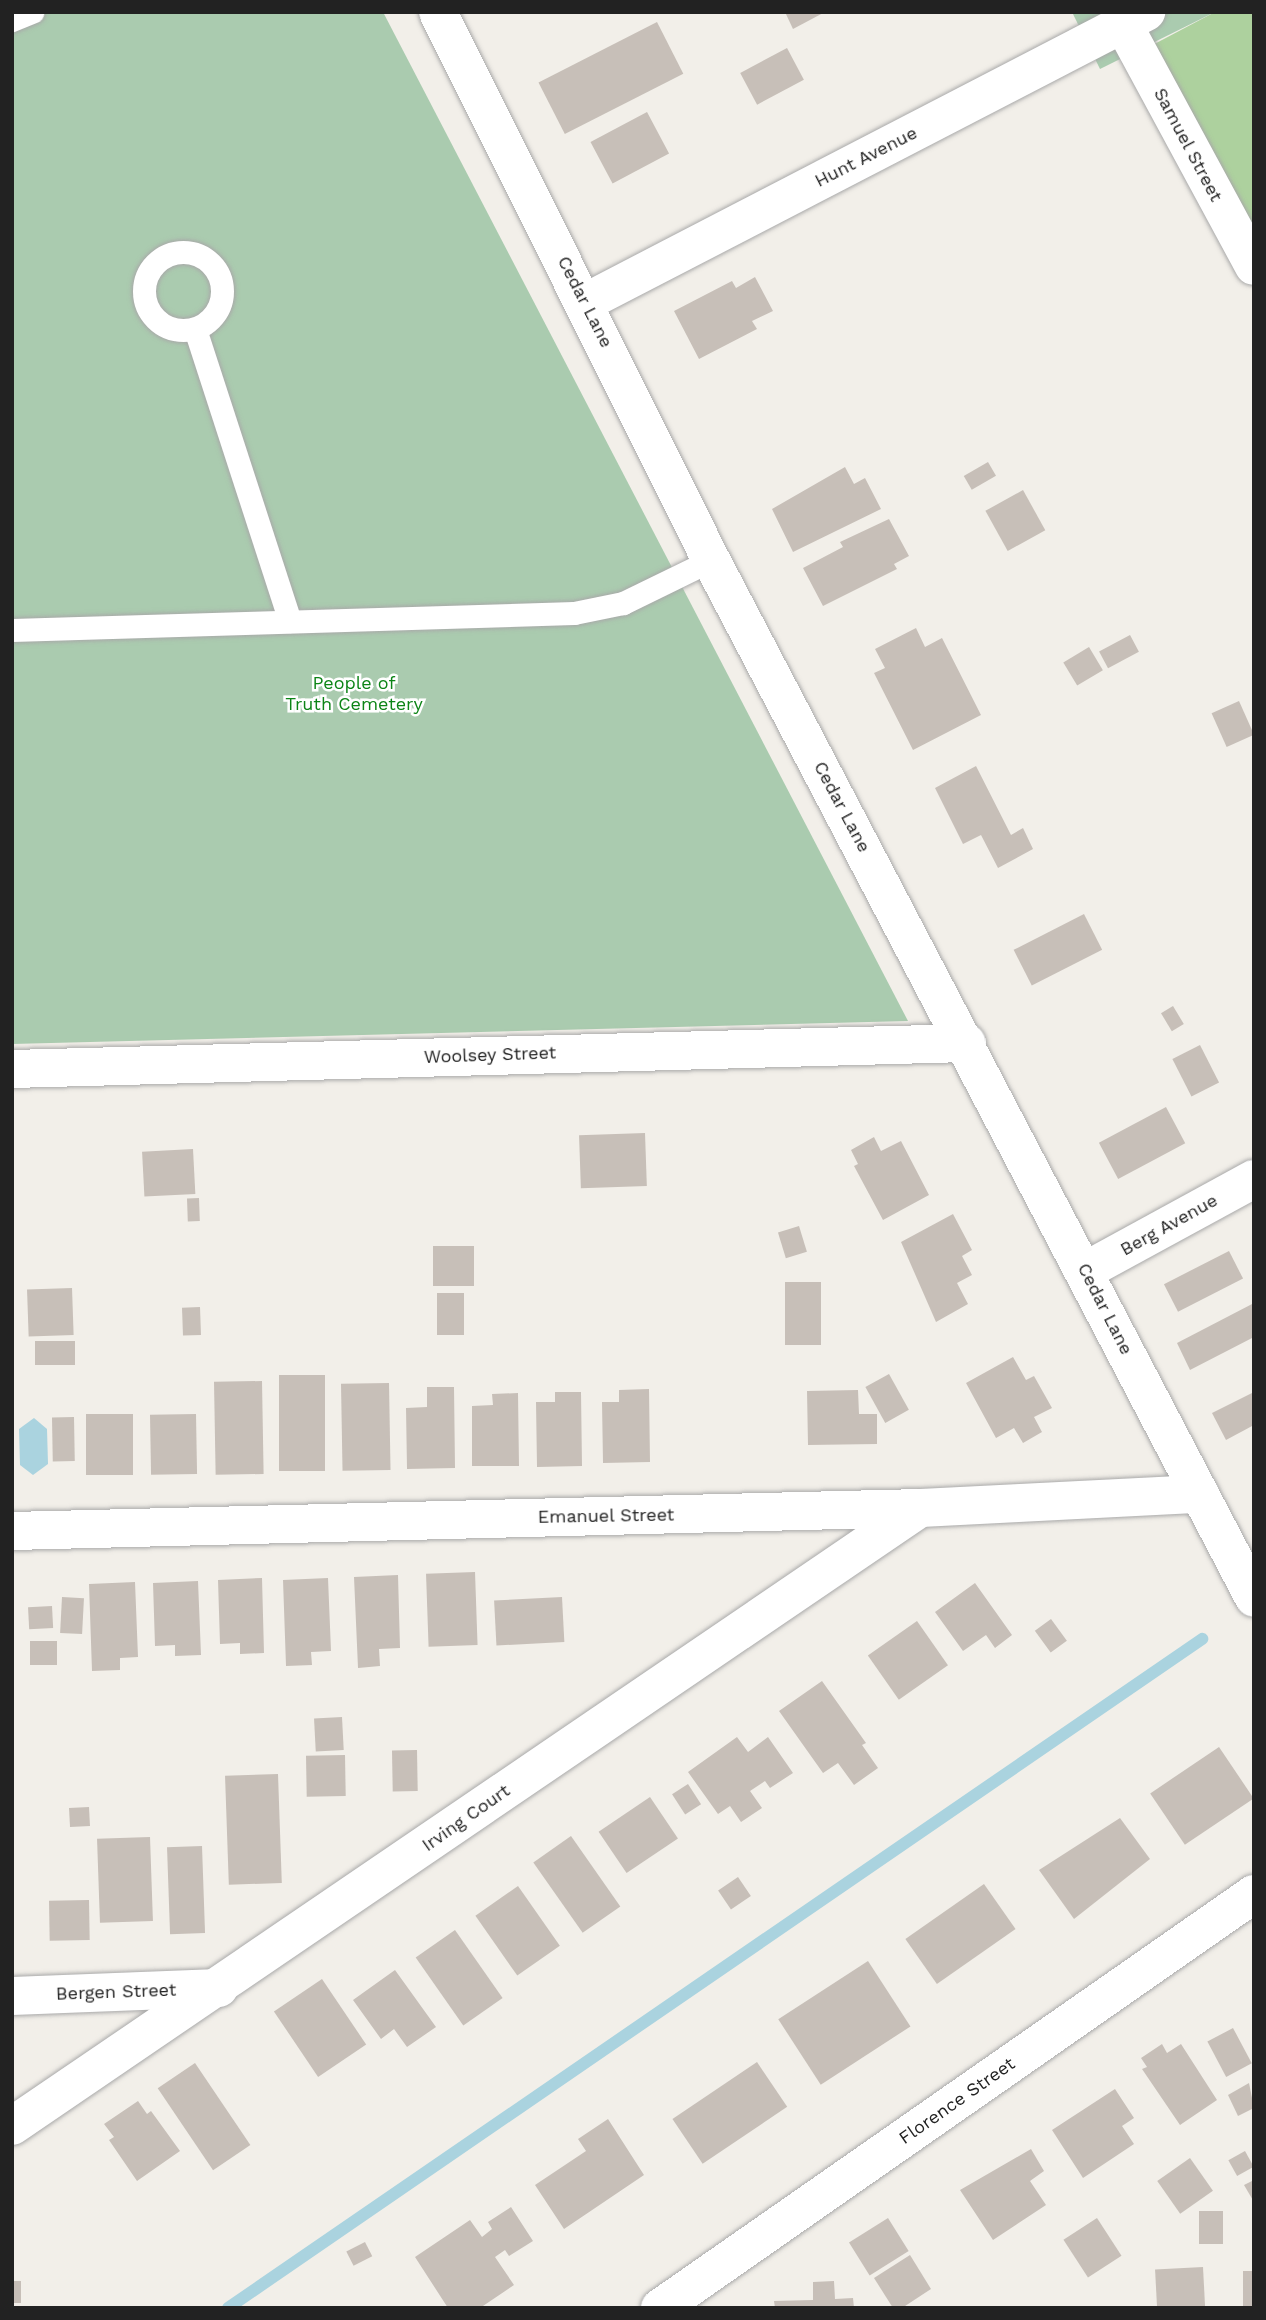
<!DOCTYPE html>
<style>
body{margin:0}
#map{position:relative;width:1266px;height:2320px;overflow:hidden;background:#f2efe9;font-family:"Work Sans",sans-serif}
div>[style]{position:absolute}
.forest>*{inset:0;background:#add19e}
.cemetery>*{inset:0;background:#aacbaf}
.water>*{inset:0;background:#aad3df}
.stream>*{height:12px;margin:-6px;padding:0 6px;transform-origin:6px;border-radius:6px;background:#aad3df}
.building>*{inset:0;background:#c7bfb8;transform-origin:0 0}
.roads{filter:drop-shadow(0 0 2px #a9a9a9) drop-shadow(0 0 2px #a9a9a9)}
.service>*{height:23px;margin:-11.5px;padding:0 11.5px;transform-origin:11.5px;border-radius:11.5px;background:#fff}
.service>.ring{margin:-11.5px;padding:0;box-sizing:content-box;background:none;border:23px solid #fff;border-radius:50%}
.minor>*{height:38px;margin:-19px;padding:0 19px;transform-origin:19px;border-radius:19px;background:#fff}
.tertiary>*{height:38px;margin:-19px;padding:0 19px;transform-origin:19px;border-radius:19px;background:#fff}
span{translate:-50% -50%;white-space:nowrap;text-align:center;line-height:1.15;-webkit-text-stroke:5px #fff;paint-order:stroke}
.street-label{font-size:18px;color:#222}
.park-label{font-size:18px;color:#0c8416}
.frame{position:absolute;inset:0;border:14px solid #222;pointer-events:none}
</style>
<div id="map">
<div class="forest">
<i style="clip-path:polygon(1215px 12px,1254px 12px,1254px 273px,1145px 49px)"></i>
</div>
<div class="cemetery">
<i style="clip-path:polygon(12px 12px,383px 12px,908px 1021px,12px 1044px)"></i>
<i style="clip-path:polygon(1072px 12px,1215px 12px,1100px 69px)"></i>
</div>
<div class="water">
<i style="clip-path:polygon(34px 1418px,47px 1429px,48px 1464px,33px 1475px,20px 1465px,19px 1429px)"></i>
</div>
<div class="stream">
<i style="left:228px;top:2308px;width:1182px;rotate:-34.48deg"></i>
</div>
<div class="building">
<i style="clip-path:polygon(785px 12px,825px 12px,793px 29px)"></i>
<i style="left:657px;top:22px;width:58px;height:133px;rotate:63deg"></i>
<i style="left:787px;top:48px;width:36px;height:53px;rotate:62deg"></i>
<i style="left:647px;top:112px;width:47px;height:64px;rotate:62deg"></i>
<i style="clip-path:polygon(755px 277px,773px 311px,752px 321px,757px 329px,699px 359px,674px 311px,732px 281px,736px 288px)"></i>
<i style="left:988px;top:462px;width:16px;height:28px;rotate:60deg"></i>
<i style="clip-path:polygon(845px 467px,854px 484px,865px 478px,881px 509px,793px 552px,772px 509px)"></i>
<i style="left:1023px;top:490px;width:46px;height:43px;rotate:61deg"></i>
<i style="clip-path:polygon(889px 519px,909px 556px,894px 564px,897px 569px,823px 606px,803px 568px,843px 547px,840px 542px)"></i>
<i style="clip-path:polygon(916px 628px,925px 647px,942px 638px,981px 715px,913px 750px,874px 673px,885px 668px,875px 649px)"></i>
<i style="left:1130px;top:635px;width:19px;height:35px;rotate:62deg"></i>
<i style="left:1089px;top:647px;width:27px;height:30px;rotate:59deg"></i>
<i style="left:1239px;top:701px;width:37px;height:30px;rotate:66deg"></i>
<i style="clip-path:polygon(976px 766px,1011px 835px,1023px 828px,1033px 849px,998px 868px,981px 835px,963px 844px,935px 788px)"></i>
<i style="left:1084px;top:914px;width:40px;height:79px;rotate:63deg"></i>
<i style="left:1173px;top:1006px;width:21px;height:14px;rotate:59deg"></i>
<i style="left:1200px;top:1045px;width:42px;height:31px;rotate:63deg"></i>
<i style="left:1166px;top:1107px;width:41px;height:76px;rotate:62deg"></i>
<i style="left:645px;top:1133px;width:53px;height:66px;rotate:88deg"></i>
<i style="clip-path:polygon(874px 1137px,881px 1151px,901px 1141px,929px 1195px,883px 1220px,854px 1166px,858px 1164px,851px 1150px)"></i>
<i style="left:193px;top:1149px;width:45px;height:51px;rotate:87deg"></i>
<i style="left:199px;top:1198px;width:23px;height:12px;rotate:88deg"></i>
<i style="clip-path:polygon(953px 1214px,972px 1250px,962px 1256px,972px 1275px,957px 1283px,968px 1304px,936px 1322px,901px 1242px)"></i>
<i style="left:799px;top:1226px;width:27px;height:22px;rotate:73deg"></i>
<i style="left:474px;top:1246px;width:40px;height:41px;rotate:90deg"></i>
<i style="left:1229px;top:1251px;width:31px;height:73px;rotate:63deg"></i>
<i style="left:785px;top:1282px;width:36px;height:63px"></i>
<i style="left:72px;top:1288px;width:47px;height:45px;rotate:88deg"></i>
<i style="left:437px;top:1293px;width:27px;height:42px"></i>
<i style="clip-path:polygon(1254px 1303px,1254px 1337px,1190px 1370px,1177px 1343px)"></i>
<i style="left:200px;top:1307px;width:28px;height:18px;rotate:88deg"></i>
<i style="left:35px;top:1341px;width:40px;height:24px"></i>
<i style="clip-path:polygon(1013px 1357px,1026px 1380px,1034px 1376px,1052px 1408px,1034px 1417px,1042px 1432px,1023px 1443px,1014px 1428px,996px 1438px,966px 1383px)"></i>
<i style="left:889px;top:1374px;width:41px;height:27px;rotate:61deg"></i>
<i style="left:279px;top:1375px;width:46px;height:96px"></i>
<i style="left:262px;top:1381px;width:93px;height:48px;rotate:89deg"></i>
<i style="left:389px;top:1383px;width:87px;height:48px;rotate:89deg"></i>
<i style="clip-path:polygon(427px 1387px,454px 1387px,455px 1468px,407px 1469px,406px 1408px,427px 1407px)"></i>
<i style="clip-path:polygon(649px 1389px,650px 1462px,603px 1463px,602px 1402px,619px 1402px,619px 1390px)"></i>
<i style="clip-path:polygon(858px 1390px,859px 1414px,877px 1414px,877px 1444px,808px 1445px,807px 1391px)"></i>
<i style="clip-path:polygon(555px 1392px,581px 1392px,582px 1466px,537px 1467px,536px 1402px,555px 1402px)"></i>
<i style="clip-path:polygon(1254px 1392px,1254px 1425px,1226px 1440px,1212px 1413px)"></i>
<i style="clip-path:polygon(518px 1393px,519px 1466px,472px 1466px,472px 1406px,493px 1405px,492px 1394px)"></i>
<i style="left:133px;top:1414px;width:61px;height:47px;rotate:90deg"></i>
<i style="left:196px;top:1414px;width:60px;height:46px;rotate:89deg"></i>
<i style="left:74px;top:1417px;width:44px;height:22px;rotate:89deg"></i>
<i style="left:475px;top:1572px;width:73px;height:49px;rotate:88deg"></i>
<i style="clip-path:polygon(398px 1575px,400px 1648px,379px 1649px,380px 1666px,358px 1668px,354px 1577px)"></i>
<i style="clip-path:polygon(262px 1578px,264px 1653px,240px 1654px,240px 1643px,220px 1644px,218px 1580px)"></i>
<i style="clip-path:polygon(328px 1578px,331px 1651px,311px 1652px,312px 1665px,286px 1666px,283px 1580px)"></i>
<i style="clip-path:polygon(198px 1581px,201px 1655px,175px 1656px,175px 1645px,155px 1646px,153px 1583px)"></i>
<i style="clip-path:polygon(135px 1582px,138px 1657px,120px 1658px,120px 1670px,92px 1671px,89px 1584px)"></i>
<i style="clip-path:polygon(975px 1583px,1012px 1635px,995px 1648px,986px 1635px,963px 1651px,935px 1612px)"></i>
<i style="left:62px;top:1597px;width:22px;height:36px;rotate:3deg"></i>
<i style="left:562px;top:1597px;width:45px;height:68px;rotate:87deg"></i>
<i style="left:52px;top:1606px;width:22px;height:24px;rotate:87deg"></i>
<i style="left:1051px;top:1619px;width:27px;height:20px;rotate:54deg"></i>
<i style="left:917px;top:1621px;width:54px;height:60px;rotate:55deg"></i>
<i style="left:57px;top:1641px;width:24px;height:27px;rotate:90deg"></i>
<i style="clip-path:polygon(822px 1681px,866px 1743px,862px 1745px,878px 1768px,854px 1785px,838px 1763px,823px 1773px,779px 1711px)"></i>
<i style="left:342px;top:1717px;width:33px;height:28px;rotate:87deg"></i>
<i style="clip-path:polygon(737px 1737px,748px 1752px,768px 1737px,793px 1773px,770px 1788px,765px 1781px,750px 1791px,762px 1808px,741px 1822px,730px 1806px,718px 1814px,688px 1772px)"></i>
<i style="left:1219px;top:1747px;width:62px;height:83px;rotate:56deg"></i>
<i style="left:417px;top:1750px;width:41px;height:25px;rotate:89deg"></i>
<i style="left:345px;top:1755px;width:41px;height:39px;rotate:89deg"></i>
<i style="left:278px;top:1774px;width:109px;height:53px;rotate:88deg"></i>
<i style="left:688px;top:1784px;width:24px;height:19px;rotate:57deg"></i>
<i style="left:650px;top:1797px;width:50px;height:62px;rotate:56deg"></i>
<i style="left:89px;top:1807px;width:19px;height:20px;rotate:87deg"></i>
<i style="clip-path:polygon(1120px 1818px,1150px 1859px,1074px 1919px,1039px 1870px)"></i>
<i style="left:571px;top:1836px;width:86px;height:46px;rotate:55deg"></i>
<i style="left:150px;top:1837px;width:84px;height:53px;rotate:88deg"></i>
<i style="left:202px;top:1846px;width:87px;height:35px;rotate:88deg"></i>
<i style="left:738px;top:1877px;width:23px;height:24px;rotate:56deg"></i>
<i style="left:984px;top:1884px;width:55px;height:96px;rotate:55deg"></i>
<i style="left:518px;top:1886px;width:73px;height:52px;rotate:55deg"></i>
<i style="left:89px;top:1900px;width:40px;height:40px;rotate:89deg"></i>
<i style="left:455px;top:1930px;width:83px;height:48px;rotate:55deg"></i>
<i style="left:868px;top:1961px;width:78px;height:107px;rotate:57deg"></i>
<i style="clip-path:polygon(395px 1970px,436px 2027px,407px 2047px,394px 2029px,381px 2039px,353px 2000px)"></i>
<i style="left:322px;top:1979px;width:79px;height:58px;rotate:56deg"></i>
<i style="left:1233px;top:2028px;width:40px;height:29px;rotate:62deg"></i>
<i style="clip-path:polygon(1162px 2044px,1167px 2053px,1181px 2044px,1217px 2100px,1180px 2125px,1142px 2069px,1147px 2067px,1141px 2058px)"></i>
<i style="left:757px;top:2062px;width:54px;height:102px;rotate:56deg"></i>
<i style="left:195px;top:2063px;width:99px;height:45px;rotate:56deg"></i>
<i style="clip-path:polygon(1249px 2083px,1254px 2108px,1238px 2116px,1228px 2095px)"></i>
<i style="clip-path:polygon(1115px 2089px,1134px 2118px,1122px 2126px,1134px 2144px,1083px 2178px,1052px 2130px)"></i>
<i style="clip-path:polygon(138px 2101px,147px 2114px,151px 2111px,180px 2151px,137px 2181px,109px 2140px,114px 2137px,104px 2124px)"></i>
<i style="clip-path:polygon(608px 2119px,644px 2175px,564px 2229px,535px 2185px,586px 2151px,578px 2139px)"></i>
<i style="clip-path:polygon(1031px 2149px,1044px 2171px,1030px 2181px,1046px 2205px,993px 2240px,960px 2190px)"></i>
<i style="left:1245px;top:2151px;width:18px;height:19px;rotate:61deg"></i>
<i style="left:1190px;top:2158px;width:40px;height:40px;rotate:55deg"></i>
<i style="clip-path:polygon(1254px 2180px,1254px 2202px,1244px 2185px)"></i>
<i style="clip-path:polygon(511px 2207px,533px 2241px,509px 2256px,505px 2250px,495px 2257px,514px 2285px,480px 2308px,448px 2308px,415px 2257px,470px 2220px,482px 2237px,492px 2229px,488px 2222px)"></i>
<i style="left:1223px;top:2211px;width:33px;height:24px;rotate:90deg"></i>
<i style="left:888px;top:2218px;width:39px;height:46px;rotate:58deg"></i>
<i style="left:1097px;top:2218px;width:45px;height:40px;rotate:57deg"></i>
<i style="left:365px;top:2242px;width:16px;height:21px;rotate:63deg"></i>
<i style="clip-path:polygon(910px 2255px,931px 2289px,902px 2308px,893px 2308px,874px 2278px)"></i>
<i style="left:1203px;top:2267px;width:41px;height:48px;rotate:87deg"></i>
<i style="left:1243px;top:2271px;width:11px;height:37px"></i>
<i style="left:12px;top:2281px;width:9px;height:22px"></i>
<i style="clip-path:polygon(834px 2281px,835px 2299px,853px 2298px,854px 2308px,775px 2308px,774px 2301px,813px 2300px,813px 2282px)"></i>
</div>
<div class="roads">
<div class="service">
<i style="left:12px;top:20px;width:22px;rotate:-22deg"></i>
<i class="ring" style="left:144px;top:252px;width:55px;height:55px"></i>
<i style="left:195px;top:329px;width:307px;rotate:72deg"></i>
<i style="left:12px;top:630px;width:562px;rotate:-1.73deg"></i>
<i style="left:574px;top:613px;width:50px;rotate:-11.5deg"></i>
<i style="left:623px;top:603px;width:98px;rotate:-26deg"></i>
</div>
<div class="minor">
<i style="left:1123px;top:24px;width:275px;rotate:61.6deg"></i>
<i style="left:586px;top:302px;width:631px;rotate:-27.38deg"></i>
<i style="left:12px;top:1069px;width:955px;rotate:-1.56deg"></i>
<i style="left:1085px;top:1271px;width:192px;rotate:-28.6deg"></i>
<i style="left:12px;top:1531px;width:908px;rotate:-1.45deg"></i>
<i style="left:920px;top:1508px;width:280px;rotate:-2.9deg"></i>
<i style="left:12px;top:1996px;width:207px;rotate:-2.2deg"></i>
<i style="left:12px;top:2126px;width:1098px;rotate:-34.24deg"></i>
<i style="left:660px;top:2308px;width:724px;rotate:-34.88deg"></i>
</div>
<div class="tertiary">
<i style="left:438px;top:12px;width:612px;rotate:63.52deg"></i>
<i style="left:711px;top:560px;width:1171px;rotate:62.38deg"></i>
</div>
</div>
<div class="street-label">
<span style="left:1188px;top:145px;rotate:62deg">Samuel Street</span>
<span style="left:866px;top:157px;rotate:-27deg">Hunt Avenue</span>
<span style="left:585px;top:302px;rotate:63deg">Cedar Lane</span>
<span style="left:842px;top:807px;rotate:62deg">Cedar Lane</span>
<span style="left:490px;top:1055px;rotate:-2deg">Woolsey Street</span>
<span style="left:1169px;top:1225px;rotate:-29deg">Berg Avenue</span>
<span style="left:1105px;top:1309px;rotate:63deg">Cedar Lane</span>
<span style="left:606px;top:1516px;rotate:-1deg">Emanuel Street</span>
<span style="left:466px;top:1818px;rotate:-35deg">Irving Court</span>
<span style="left:116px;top:1992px;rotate:-2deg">Bergen Street</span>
<span style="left:957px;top:2101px;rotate:-35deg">Florence Street</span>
</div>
<div class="park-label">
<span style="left:354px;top:694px">People of<br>Truth Cemetery</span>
</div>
<div class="frame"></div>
</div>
